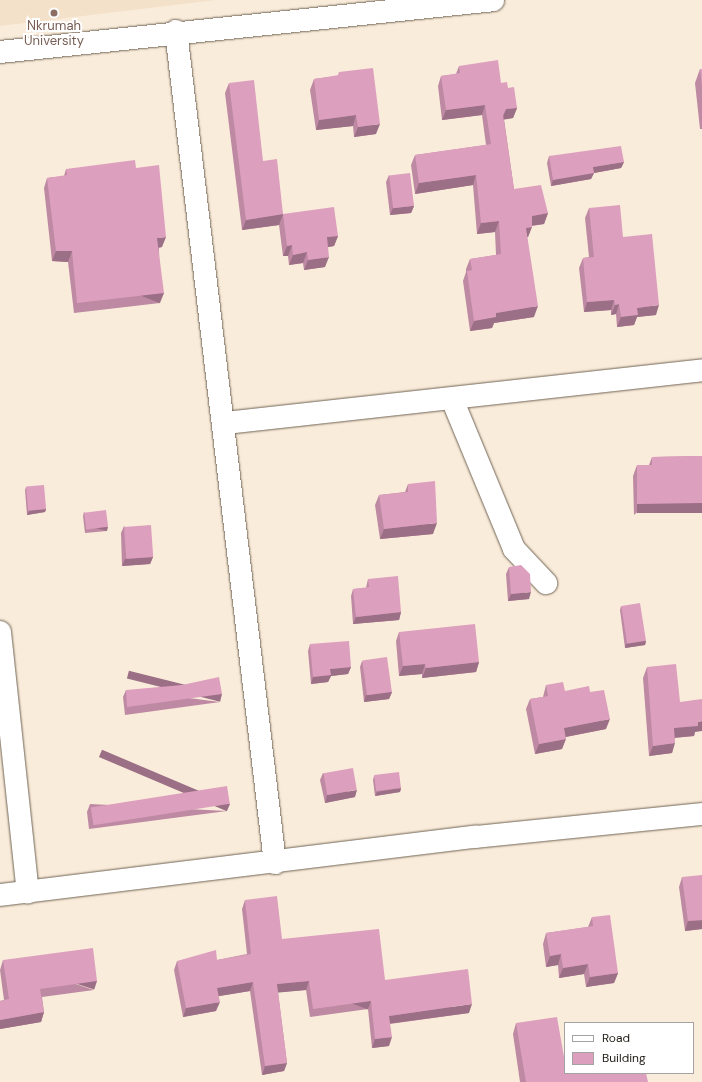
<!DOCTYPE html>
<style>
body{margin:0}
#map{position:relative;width:702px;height:1082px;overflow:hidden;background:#faecda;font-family:"DM Sans",sans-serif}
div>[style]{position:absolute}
.built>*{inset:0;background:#f4e1c9}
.roads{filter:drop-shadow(0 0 1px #706455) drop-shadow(0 0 1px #706455)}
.minor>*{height:22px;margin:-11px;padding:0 11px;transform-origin:11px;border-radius:11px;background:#fff}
.tertiary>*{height:22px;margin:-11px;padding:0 11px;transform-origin:11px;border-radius:11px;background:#fff}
.wall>*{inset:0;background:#be89a3}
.shaded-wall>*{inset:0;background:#9b6f85;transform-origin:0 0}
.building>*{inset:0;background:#dd9fbe;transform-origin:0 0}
.dots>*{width:11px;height:11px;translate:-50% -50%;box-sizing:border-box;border:2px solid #fff;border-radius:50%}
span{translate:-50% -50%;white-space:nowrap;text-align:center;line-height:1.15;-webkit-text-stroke:4px #fff;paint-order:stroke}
.education-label{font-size:13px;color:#785e54}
.legend{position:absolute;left:564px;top:1022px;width:130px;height:52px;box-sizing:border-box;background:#fff;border:1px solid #a5a3a1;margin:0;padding:5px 7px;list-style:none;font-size:12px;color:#1f1a14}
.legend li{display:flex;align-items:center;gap:8px;height:20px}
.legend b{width:20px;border:1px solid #a5a3a1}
</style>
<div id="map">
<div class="built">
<i style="clip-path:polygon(0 0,216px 0,0 26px)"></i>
</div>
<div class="roads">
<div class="minor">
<i style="left:176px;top:31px;width:838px;rotate:83.21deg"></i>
<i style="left:452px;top:399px;width:162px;rotate:67.5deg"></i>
<i style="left:514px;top:549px;width:47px;rotate:46.7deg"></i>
<i style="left:225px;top:423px;width:480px;rotate:-6.3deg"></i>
<i style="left:0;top:632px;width:262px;rotate:83.9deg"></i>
<i style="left:0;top:895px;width:479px;rotate:-7deg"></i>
<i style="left:475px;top:837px;width:228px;rotate:-5.8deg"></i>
</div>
<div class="tertiary">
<i style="left:0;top:52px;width:496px;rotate:-6deg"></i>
</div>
</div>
<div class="wall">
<i style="clip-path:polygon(459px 66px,501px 83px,508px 88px,517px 108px,513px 118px,504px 119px,514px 189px,548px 213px,544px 224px,532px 226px,528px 237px,527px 237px,534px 317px,494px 323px,492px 328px,470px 331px,463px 281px,466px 272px,466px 269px,470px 259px,496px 255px,495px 232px,477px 234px,473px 185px,415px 194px,411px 165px,415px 155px,486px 145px,482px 115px,442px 120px,438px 86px,441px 76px,456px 74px)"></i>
<i style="clip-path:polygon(700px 69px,702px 69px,702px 129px,700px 129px,695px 83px)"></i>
<i style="clip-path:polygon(339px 72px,376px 134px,354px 137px,353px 126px,316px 130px,310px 90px,314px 79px,338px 76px)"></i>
<i style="clip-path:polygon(229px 83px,263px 161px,283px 214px,338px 236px,334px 246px,328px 247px,325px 267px,304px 270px,303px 263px,289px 265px,288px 256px,283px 256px,279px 225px,242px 230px,225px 93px)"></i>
<i style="clip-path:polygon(549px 156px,624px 162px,621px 168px,594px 173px,591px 179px,551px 186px,547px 163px)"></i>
<i style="clip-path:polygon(136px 168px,162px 247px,159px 248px,160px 303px,74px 313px,68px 262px,52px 261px,44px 188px,47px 178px,64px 176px,66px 169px)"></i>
<i style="clip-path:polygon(389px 175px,414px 206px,411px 213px,390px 215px,386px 182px)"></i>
<i style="clip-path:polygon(589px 208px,623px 237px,656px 315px,637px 317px,634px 325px,617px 327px,616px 314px,611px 315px,611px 310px,584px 312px,579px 268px,583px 258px,589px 257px,585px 218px)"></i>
<i style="clip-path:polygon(702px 456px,634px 515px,633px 476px,637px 465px,649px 465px,652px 457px)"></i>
<i style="clip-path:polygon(408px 484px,433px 534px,380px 539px,375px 505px,379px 495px,405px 492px)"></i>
<i style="clip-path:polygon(26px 487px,46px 509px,45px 512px,27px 515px,25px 490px)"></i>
<i style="clip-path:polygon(84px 512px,107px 531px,85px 533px,83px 516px)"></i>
<i style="clip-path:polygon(124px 526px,153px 557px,150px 564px,122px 566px,121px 533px)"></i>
<i style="clip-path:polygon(509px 567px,529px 599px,508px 601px,506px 574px)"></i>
<i style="clip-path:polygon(368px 579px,401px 612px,399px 620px,353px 624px,351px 596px,353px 589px,366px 588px)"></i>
<i style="clip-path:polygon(621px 606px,646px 641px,645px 645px,625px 648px,620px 610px)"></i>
<i style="clip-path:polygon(399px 632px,479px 662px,476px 672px,422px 678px,422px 674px,399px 676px,396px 641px)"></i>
<i style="clip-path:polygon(310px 644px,351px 667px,348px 674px,331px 676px,328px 682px,311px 684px,308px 651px)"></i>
<i style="clip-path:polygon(362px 661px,392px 692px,389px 699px,364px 702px,360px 667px)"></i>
<i style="clip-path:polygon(647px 667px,680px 702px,695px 732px,694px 736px,675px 738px,672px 753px,649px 756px,643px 678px)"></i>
<i style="clip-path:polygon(546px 685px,565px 691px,590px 692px,606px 729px,566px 737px,562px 749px,535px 754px,526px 709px,530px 699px,543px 697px)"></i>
<i style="clip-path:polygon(126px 690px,220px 702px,125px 715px,123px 697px)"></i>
<i style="clip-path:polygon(323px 773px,355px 797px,325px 803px,320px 780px)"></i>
<i style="clip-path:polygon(374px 776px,401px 788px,400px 792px,375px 796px,373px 780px)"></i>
<i style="clip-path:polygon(90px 804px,227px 811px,89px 829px,87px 812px)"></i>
<i style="clip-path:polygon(682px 877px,702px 929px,685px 931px,679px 887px)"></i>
<i style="clip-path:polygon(245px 900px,282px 939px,469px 1013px,390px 1024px,389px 1046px,372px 1048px,368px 1009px,310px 1017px,306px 990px,278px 992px,287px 1063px,284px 1071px,262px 1075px,250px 991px,218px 996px,216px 1011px,183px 1017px,174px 970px,177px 961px,217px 960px,247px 954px,242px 909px)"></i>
<i style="clip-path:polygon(592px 917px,618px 973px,614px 983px,586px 987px,584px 974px,559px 978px,558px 965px,546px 967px,543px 944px,546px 933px,588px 927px)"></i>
<i style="clip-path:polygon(3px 960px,94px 990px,42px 997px,44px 1012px,41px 1022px,0 1029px,0 1001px,4px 1000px,0 970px)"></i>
<i style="clip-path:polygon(516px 1023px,564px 1057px,648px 1082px,520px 1082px,513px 1034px)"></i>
</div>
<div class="shaded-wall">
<i style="clip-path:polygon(485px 105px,482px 115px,442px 120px,446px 110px)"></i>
<i style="clip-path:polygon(517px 108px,513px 118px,502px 120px,506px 109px)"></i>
<i style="clip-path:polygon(356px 115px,353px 126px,316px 130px,319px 120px)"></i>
<i style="clip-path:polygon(380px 124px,376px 134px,354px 137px,358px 127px)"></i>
<i style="clip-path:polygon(624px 162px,621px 168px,594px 173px,591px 179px,551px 186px,553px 180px,593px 167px)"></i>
<i style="clip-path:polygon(476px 175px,473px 185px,415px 194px,419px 183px)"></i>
<i style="clip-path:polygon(414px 206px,411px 213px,390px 215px,393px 208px)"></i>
<i style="clip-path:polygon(548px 213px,544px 224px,528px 226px,532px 216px)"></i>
<i style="clip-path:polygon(283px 214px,279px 225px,242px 230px,246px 220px)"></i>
<i style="clip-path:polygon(499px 221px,495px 232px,477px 234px,481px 223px)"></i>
<i style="clip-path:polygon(532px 227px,528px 237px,522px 238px,526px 228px)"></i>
<i style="clip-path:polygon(338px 236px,334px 246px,323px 248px,327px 237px)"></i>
<i style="clip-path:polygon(166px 237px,162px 247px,154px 248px,157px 238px)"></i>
<i style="clip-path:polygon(292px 245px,288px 256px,283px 256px,287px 246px)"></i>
<i style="clip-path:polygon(56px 251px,72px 251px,68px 262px,52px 261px)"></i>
<i style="clip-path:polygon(307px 252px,303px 263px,289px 265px,293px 255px)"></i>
<i style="clip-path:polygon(329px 257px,325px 267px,304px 270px,308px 260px)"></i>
<i style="left:164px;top:293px;width:11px;height:88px;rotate:112deg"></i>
<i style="clip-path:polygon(614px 300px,611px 310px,584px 312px,587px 302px)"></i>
<i style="clip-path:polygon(619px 304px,616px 314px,611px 315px,615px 305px)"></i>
<i style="clip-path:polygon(659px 305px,656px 315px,637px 317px,634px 325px,617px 327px,621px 317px,637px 308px)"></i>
<i style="clip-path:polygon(538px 306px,534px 317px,494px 323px,492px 328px,470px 331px,474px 321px,496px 313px)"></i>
<i style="left:702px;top:503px;width:10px;height:65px;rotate:90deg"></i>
<i style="clip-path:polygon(46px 509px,45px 512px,27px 515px,29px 511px)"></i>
<i style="clip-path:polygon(437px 523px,433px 534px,380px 539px,384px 529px)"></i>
<i style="left:108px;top:527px;width:4px;height:22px;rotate:104deg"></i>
<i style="clip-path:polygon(153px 557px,150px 564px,122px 566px,125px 559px)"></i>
<i style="clip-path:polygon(531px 592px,529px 599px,508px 601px,511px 594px)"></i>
<i style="clip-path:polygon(401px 612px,399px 620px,353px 624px,356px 617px)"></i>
<i style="clip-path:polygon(646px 641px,645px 645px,625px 648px,626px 644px)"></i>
<i style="clip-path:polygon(479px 662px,476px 672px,422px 678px,426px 668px)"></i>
<i style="clip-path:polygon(425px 664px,422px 674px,399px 676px,403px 666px)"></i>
<i style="clip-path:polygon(351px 667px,348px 674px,331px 676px,328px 682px,311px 684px,313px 677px,330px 669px)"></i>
<i style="clip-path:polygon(392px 692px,389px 699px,364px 702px,366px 695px)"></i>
<i style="left:222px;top:694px;width:8px;height:96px;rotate:104deg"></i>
<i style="clip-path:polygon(610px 719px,606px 729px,560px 738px,564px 728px)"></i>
<i style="clip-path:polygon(702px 721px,702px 731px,695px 732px,694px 736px,670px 738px,674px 728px)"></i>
<i style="clip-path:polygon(566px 739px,562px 749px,535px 754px,539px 744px)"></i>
<i style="clip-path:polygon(675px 743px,672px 753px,649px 756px,653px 746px)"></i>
<i style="clip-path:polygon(401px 788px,400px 792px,375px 796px,377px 792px)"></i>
<i style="clip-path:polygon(357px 790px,355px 797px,325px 803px,327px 795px)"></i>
<i style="left:230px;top:804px;width:8px;height:139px;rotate:113deg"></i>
<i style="clip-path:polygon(702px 920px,702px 929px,685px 931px,688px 921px)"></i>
<i style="clip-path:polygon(561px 954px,558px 965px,546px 967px,550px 956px)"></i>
<i style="clip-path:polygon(588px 964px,584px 974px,559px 978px,563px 968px)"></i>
<i style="clip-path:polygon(618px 973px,614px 983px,586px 987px,590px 977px)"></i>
<i style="left:97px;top:981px;width:9px;height:58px;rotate:108deg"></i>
<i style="clip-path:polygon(309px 981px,306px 990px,274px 993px,277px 984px)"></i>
<i style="clip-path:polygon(253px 982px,250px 991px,214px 997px,217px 988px)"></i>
<i style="left:371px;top:1001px;width:9px;height:59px;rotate:111deg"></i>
<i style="clip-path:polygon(220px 1002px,216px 1011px,183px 1017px,186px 1008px)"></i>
<i style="clip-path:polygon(472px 1004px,469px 1013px,386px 1024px,389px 1016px)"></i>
<i style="clip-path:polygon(44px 1012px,41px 1022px,0 1029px,0 1020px)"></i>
<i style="clip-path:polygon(392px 1037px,389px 1046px,372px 1048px,375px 1039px)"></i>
<i style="clip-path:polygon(287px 1063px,284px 1071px,262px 1075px,265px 1066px)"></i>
</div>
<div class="building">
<i style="clip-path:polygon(498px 60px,501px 83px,507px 82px,508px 88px,514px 87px,517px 108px,506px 109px,503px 115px,514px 189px,541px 185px,548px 213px,532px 216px,532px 227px,526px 228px,538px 306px,496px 313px,496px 317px,474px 321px,467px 271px,472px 270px,470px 259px,501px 254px,499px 221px,481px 223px,476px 175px,419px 183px,415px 155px,491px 144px,485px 105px,446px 110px,441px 76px,460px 73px,459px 66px)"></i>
<i style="clip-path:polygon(373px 68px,380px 124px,358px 127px,356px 115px,319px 120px,314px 79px,339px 75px,339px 72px)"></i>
<i style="clip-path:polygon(700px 69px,702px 69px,702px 86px)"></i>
<i style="clip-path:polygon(254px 80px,263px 161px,277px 159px,283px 214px,334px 207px,338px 236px,327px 237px,329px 257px,308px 260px,307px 252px,293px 255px,292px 245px,287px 246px,283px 214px,246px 220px,229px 83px)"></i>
<i style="clip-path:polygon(621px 146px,624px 162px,593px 167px,594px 173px,553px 180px,549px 156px)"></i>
<i style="clip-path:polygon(135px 160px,136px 168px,159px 165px,166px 237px,157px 238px,164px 293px,77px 303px,72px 251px,56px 251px,47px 178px,67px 175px,66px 169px)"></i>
<i style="left:410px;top:173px;width:33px;height:21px;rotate:83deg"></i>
<i style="clip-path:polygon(620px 205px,623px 237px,652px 234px,659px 305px,637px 308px,638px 315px,621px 317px,619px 304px,615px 305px,614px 300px,587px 302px,583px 258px,594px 257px,589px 208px)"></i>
<i style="clip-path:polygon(702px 456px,702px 503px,637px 504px,637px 465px,652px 465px,652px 457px)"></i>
<i style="clip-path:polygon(435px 481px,437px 523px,384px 529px,379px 495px,408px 492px,408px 484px)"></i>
<i style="left:44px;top:485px;width:24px;height:18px;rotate:85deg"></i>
<i style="left:106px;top:510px;width:17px;height:22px;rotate:83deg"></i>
<i style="left:151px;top:525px;width:32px;height:27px;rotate:86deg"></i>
<i style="clip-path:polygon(521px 565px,530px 574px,531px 592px,511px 594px,509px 567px)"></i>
<i style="clip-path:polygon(398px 576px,401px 612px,356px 617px,353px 589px,369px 587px,368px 579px)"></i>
<i style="left:640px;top:603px;width:38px;height:19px;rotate:81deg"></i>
<i style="clip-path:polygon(475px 624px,479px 662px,426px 668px,425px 664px,403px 666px,399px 632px)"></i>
<i style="clip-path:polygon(349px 641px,351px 667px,330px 669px,331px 675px,313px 677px,310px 644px)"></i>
<i style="left:387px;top:657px;width:35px;height:25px;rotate:82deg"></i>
<i style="clip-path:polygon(676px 664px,680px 702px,702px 699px,702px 721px,698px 722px,698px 726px,674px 728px,675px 743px,653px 746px,647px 667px)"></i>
<i style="clip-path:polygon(219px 677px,222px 694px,127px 707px,126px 690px,182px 685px)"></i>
<i style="clip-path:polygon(563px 682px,565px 691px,589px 686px,590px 692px,604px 690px,610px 719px,564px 728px,566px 739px,539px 744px,530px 699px,548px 696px,546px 685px)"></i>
<i style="left:353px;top:768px;width:22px;height:30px;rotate:80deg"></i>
<i style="left:399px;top:772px;width:16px;height:25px;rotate:83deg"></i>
<i style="left:227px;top:786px;width:18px;height:138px;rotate:81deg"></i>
<i style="clip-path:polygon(702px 875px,702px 920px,688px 921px,682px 877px)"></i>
<i style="clip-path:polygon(277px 896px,282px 939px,379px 929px,385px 980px,468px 969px,472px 1004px,389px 1016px,392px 1037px,375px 1039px,371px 1001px,313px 1009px,309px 981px,277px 984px,287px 1063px,265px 1066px,253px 982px,217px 988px,220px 1002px,186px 1008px,177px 961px,216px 950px,217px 960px,251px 954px,245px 900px)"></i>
<i style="clip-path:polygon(610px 915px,618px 973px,590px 977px,588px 964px,563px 968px,561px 954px,550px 956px,546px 933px,593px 926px,592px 917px)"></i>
<i style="clip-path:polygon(93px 948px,97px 981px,40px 989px,44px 1012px,0 1020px,0 1001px,9px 999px,3px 960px)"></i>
<i style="clip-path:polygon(557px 1017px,564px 1057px,565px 1057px,565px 1073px,646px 1073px,648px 1082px,526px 1082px,516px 1023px)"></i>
</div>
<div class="dots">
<i style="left:54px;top:13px;background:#8d6e63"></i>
</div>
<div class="education-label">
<span style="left:54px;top:34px">Nkrumah<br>University</span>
</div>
<ul class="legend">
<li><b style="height:5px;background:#fff"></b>Road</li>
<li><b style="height:11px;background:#dd9fbe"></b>Building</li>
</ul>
</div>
